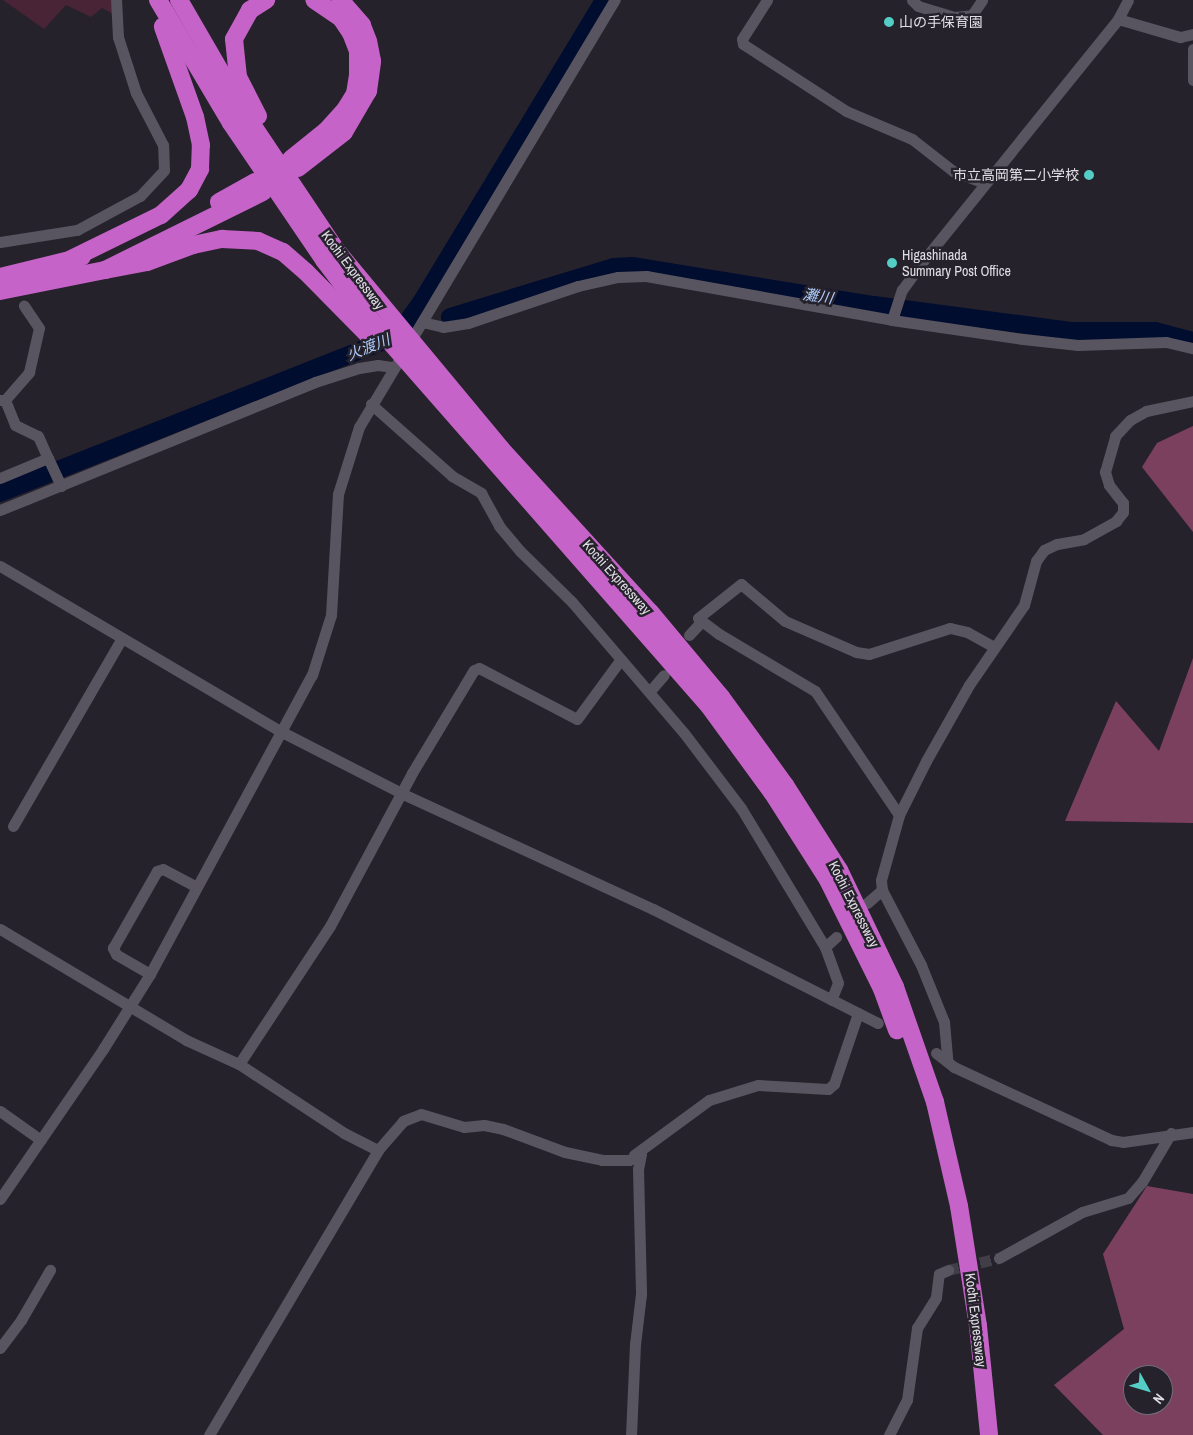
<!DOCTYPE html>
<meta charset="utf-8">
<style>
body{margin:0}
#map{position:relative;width:1193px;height:1435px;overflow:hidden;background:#26222c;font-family:"Archivo Narrow","Noto Sans JP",sans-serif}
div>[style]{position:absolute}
.green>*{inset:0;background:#482436}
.forest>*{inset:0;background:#7c405f}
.river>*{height:18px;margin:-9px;padding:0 9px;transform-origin:9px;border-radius:9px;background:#000d2f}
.minor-tunnel>*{height:11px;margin-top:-5.5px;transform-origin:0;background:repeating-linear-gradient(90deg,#423e48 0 11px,transparent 0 16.5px)}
.minor>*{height:11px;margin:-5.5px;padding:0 5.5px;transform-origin:5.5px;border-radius:5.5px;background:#595560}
.highway>*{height:18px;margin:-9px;padding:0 9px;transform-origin:9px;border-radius:9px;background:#c663c8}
.dots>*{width:14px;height:14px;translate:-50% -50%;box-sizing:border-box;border:2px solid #26222c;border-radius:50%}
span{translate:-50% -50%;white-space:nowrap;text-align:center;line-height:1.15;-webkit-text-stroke:5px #26222c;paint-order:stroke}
.poi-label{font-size:14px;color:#e0dee4}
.left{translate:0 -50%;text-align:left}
.right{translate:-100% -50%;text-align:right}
.street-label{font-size:14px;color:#e0dee4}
.water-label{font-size:15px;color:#aeccfb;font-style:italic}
.north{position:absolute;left:1123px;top:1365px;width:50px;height:50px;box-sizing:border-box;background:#26222c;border:1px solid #706d76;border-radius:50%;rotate:129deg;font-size:14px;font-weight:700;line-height:20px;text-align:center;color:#e0dee4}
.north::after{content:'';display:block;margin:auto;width:18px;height:22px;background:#54cdc7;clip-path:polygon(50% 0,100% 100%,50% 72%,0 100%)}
</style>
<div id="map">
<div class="green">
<i style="clip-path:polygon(3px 0,111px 0,113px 14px,102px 8px,91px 17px,66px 5px,44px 29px)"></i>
</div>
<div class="forest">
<i style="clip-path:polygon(1193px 426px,1193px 532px,1142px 467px,1157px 443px)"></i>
<i style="clip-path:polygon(1193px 658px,1193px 823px,1065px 821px,1116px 701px,1159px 751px)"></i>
<i style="clip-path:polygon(evenodd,1147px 1186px,1193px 1194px,1193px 1435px,1103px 1435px,1054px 1385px,1124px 1329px,1103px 1254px,1147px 1186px,1133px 1375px,1163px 1375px,1163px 1405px,1133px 1405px,1133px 1375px)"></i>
</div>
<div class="river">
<i style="left:450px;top:317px;width:171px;rotate:-17deg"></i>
<i style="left:614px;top:267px;width:18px;rotate:-3deg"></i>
<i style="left:632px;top:266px;width:245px;rotate:9.2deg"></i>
<i style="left:874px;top:305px;width:200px;rotate:7.5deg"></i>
<i style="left:1072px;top:331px;width:83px"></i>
<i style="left:1155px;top:331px;width:39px;rotate:15deg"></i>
<i style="left:398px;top:335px;width:42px;rotate:-54.8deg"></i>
<i style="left:422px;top:301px;width:352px;rotate:-58.8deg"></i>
<i style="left:0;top:493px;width:431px;rotate:-21.6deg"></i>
</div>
<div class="minor-tunnel">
<i style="left:948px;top:1270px;width:52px;rotate:-13.2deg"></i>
</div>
<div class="minor">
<i style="left:767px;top:0;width:46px;rotate:122.7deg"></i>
<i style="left:742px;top:39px;width:5px;rotate:79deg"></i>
<i style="left:743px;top:44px;width:123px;rotate:33deg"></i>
<i style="left:846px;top:111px;width:72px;rotate:23deg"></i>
<i style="left:912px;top:139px;width:52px;rotate:38deg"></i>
<i style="left:953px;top:171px;width:34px;rotate:21deg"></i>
<i style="left:912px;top:0;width:8px;rotate:45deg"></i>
<i style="left:918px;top:6px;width:38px;rotate:17deg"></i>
<i style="left:954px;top:17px;width:18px;rotate:-6deg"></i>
<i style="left:972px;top:15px;width:18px;rotate:-56deg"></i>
<i style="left:1118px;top:19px;width:65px;rotate:16.2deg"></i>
<i style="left:1180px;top:37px;width:13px;rotate:-13deg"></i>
<i style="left:1193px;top:49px;width:31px;rotate:90deg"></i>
<i style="left:0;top:242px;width:78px;rotate:-8.9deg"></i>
<i style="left:77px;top:230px;width:72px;rotate:-28.4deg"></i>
<i style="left:140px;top:196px;width:35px;rotate:-47deg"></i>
<i style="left:164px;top:170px;width:25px;rotate:-92deg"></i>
<i style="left:163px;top:145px;width:59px;rotate:-117.4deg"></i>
<i style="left:136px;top:93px;width:59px;rotate:-107.8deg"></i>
<i style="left:118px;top:37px;width:37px;rotate:-93deg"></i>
<i style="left:892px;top:320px;width:32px;rotate:-72deg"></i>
<i style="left:902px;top:290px;width:36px;rotate:-54deg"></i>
<i style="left:923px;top:261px;width:311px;rotate:-51.1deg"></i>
<i style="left:1118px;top:19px;width:21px;rotate:-62deg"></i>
<i style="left:422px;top:322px;width:22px;rotate:13deg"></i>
<i style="left:443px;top:327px;width:25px;rotate:-9deg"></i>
<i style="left:468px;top:323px;width:116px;rotate:-18.6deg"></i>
<i style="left:578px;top:286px;width:41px;rotate:-12.7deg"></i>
<i style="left:618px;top:277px;width:28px;rotate:-2deg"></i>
<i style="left:646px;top:276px;width:250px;rotate:10.1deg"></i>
<i style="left:892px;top:320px;width:132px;rotate:8.3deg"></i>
<i style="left:1023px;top:339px;width:55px;rotate:6.2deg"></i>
<i style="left:1078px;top:345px;width:88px;rotate:-2deg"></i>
<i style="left:1166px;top:342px;width:28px;rotate:13deg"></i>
<i style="left:0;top:400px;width:5px"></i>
<i style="left:5px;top:400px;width:27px;rotate:68deg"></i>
<i style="left:15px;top:425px;width:25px;rotate:26deg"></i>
<i style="left:38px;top:436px;width:24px;rotate:66deg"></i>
<i style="left:5px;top:400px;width:37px;rotate:-49deg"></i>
<i style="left:29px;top:372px;width:45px;rotate:-77.2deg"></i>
<i style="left:39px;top:328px;width:27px;rotate:-124deg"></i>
<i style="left:371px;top:404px;width:108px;rotate:41.6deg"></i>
<i style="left:452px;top:476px;width:34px;rotate:30deg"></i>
<i style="left:481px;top:493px;width:38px;rotate:61deg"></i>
<i style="left:499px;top:526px;width:33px;rotate:50deg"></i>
<i style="left:520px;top:551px;width:73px;rotate:44.4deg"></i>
<i style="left:572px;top:602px;width:172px;rotate:49.5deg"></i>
<i style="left:684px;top:733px;width:94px;rotate:52.8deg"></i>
<i style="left:741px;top:808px;width:162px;rotate:58.9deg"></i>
<i style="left:825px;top:947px;width:38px;rotate:70deg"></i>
<i style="left:838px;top:983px;width:18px;rotate:112deg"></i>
<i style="left:0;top:478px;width:52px;rotate:-22.6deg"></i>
<i style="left:48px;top:458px;width:31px;rotate:65deg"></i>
<i style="left:0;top:510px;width:340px;rotate:-22.1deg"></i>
<i style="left:315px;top:382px;width:46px;rotate:-17.7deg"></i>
<i style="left:359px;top:368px;width:19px;rotate:-9deg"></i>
<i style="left:378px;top:365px;width:15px;rotate:8deg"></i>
<i style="left:0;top:566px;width:327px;rotate:30.5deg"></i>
<i style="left:282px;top:732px;width:136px;rotate:27.1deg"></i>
<i style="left:403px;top:794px;width:275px;rotate:24.7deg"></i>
<i style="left:653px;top:909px;width:252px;rotate:26.9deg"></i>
<i style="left:689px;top:635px;width:18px;rotate:-47deg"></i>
<i style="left:650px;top:691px;width:21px;rotate:-49deg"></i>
<i style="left:899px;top:815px;width:150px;rotate:-124.1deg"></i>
<i style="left:815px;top:691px;width:112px;rotate:-149.3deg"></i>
<i style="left:719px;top:634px;width:26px;rotate:-143deg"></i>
<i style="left:698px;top:618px;width:55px;rotate:-38.3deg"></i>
<i style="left:741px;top:584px;width:57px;rotate:40.1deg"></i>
<i style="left:785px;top:621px;width:77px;rotate:23.6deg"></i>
<i style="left:856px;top:652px;width:13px;rotate:9deg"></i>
<i style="left:869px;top:654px;width:85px;rotate:-17.8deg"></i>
<i style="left:950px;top:628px;width:17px;rotate:13deg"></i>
<i style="left:967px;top:632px;width:31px;rotate:29deg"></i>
<i style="left:13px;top:826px;width:215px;rotate:-59.9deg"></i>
<i style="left:882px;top:890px;width:85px;rotate:62.5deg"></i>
<i style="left:921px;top:965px;width:61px;rotate:68deg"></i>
<i style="left:944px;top:1022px;width:38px;rotate:85deg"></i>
<i style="left:867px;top:903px;width:20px;rotate:-41deg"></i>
<i style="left:882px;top:890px;width:10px;rotate:-96deg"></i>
<i style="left:881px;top:880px;width:67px;rotate:-74.5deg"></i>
<i style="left:899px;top:815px;width:60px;rotate:-63.4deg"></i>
<i style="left:926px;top:761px;width:87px;rotate:-60.5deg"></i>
<i style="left:969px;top:685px;width:97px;rotate:-55.5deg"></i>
<i style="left:1024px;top:605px;width:46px;rotate:-74.7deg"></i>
<i style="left:1036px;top:561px;width:14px;rotate:-54deg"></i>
<i style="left:1044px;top:550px;width:14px;rotate:-25deg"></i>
<i style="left:1057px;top:544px;width:27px;rotate:-10deg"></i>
<i style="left:1084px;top:539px;width:37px;rotate:-29deg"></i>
<i style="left:1116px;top:521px;width:11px;rotate:-52deg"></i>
<i style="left:1123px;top:512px;width:9px;rotate:-90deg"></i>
<i style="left:1123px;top:503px;width:23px;rotate:-128deg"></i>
<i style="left:1109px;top:485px;width:14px;rotate:-107deg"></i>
<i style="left:1105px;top:472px;width:37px;rotate:-74deg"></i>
<i style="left:1115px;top:436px;width:22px;rotate:-47deg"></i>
<i style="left:1130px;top:420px;width:18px;rotate:-29deg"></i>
<i style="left:1146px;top:411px;width:48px;rotate:-12deg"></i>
<i style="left:0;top:929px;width:217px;rotate:30.8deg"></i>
<i style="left:186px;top:1040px;width:58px;rotate:24.4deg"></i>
<i style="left:239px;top:1064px;width:126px;rotate:33.3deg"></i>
<i style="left:344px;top:1133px;width:38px;rotate:27deg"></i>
<i style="left:825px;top:947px;width:15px;rotate:-42deg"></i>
<i style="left:150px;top:974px;width:39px;rotate:-150deg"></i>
<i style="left:116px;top:954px;width:7px;rotate:-117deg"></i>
<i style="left:113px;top:948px;width:89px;rotate:-60.3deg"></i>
<i style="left:157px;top:871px;width:6px;rotate:-18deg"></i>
<i style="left:163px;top:869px;width:38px;rotate:28deg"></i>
<i style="left:936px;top:1053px;width:23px;rotate:38deg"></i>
<i style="left:954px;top:1067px;width:173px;rotate:24.9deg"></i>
<i style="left:1111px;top:1140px;width:12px;rotate:9deg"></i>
<i style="left:1123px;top:1142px;width:71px;rotate:-8.1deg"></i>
<i style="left:239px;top:1064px;width:165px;rotate:-56.6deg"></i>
<i style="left:330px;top:926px;width:174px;rotate:-61.8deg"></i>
<i style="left:412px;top:773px;width:120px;rotate:-59deg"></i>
<i style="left:474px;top:670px;width:5px;rotate:-22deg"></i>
<i style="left:479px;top:668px;width:110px;rotate:27.5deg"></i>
<i style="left:577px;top:719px;width:74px;rotate:-53.7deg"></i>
<i style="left:0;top:1111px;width:50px;rotate:35.3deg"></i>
<i style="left:634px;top:1155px;width:93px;rotate:-36.3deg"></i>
<i style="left:709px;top:1100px;width:51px;rotate:-17deg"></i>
<i style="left:758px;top:1085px;width:70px;rotate:3.3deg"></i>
<i style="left:828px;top:1089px;width:8px;rotate:-40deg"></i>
<i style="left:834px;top:1084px;width:75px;rotate:-71.3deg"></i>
<i style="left:0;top:1199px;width:182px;rotate:-55.5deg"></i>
<i style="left:103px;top:1049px;width:89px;rotate:-57.9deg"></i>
<i style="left:150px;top:974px;width:340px;rotate:-61.6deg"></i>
<i style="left:312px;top:675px;width:63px;rotate:-72.4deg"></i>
<i style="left:331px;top:615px;width:121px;rotate:-86.7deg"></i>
<i style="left:338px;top:494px;width:70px;rotate:-72.6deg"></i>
<i style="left:359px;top:427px;width:498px;rotate:-59.1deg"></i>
<i style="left:999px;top:1258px;width:95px;rotate:-29deg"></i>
<i style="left:1082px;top:1212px;width:48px;rotate:-16.9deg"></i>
<i style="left:1128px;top:1198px;width:21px;rotate:-49deg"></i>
<i style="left:1142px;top:1182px;width:57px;rotate:-59.4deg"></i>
<i style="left:0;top:1348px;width:35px;rotate:-53deg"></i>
<i style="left:21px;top:1320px;width:58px;rotate:-59.9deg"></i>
<i style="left:209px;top:1435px;width:331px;rotate:-59.3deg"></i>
<i style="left:378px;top:1150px;width:38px;rotate:-49deg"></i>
<i style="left:403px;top:1121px;width:19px;rotate:-21deg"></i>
<i style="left:421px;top:1114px;width:45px;rotate:16.8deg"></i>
<i style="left:464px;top:1127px;width:20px;rotate:-6deg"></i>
<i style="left:484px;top:1125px;width:19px;rotate:12deg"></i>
<i style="left:503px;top:1129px;width:66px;rotate:20.4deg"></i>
<i style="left:565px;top:1152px;width:38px;rotate:12deg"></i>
<i style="left:602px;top:1160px;width:27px"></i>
<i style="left:629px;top:1160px;width:13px;rotate:-27deg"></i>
<i style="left:641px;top:1154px;width:15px;rotate:101deg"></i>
<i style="left:638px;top:1169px;width:125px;rotate:88.6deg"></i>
<i style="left:641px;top:1294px;width:50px;rotate:96.8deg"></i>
<i style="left:635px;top:1344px;width:91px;rotate:92.5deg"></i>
<i style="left:889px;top:1435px;width:39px;rotate:-63deg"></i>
<i style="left:907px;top:1400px;width:73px;rotate:-82.1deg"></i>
<i style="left:917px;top:1328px;width:36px;rotate:-58deg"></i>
<i style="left:936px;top:1297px;width:23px;rotate:-83deg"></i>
<i style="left:939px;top:1274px;width:10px;rotate:-24deg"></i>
</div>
<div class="highway">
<i style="left:158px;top:0;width:143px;rotate:59.3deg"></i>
<i style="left:231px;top:123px;width:166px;rotate:55.8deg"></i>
<i style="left:324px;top:260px;width:64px;rotate:52.6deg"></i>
<i style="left:363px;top:311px;width:525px;rotate:48.78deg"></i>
<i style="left:709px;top:706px;width:107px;rotate:53.8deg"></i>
<i style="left:772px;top:792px;width:104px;rotate:57.5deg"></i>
<i style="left:828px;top:880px;width:122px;rotate:63.6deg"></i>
<i style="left:882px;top:989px;width:44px;rotate:69.9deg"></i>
<i style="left:179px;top:0;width:132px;rotate:59.9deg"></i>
<i style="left:245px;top:114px;width:164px;rotate:56.2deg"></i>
<i style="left:336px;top:250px;width:259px;rotate:50.3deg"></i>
<i style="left:501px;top:449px;width:221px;rotate:47.6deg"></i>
<i style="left:650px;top:612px;width:111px;rotate:50.1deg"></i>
<i style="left:721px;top:697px;width:109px;rotate:54deg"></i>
<i style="left:785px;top:785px;width:101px;rotate:57.6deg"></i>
<i style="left:839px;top:870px;width:130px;rotate:64.4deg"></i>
<i style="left:895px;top:987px;width:122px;rotate:70.8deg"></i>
<i style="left:935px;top:1102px;width:107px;rotate:77deg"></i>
<i style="left:959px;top:1206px;width:121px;rotate:81deg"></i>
<i style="left:978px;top:1326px;width:110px;rotate:84.2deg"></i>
<i style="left:258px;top:116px;width:44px;rotate:-117.1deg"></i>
<i style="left:238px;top:77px;width:38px;rotate:-96deg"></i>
<i style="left:234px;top:39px;width:33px;rotate:-61deg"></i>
<i style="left:250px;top:10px;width:19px;rotate:-32deg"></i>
<i style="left:291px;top:159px;width:45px;rotate:-38.7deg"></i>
<i style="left:326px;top:131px;width:28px;rotate:-48deg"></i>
<i style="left:345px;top:110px;width:19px;rotate:-58deg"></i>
<i style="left:355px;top:94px;width:19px;rotate:-81deg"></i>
<i style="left:358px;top:75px;width:24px;rotate:-90deg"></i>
<i style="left:358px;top:51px;width:19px;rotate:-111deg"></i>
<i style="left:351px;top:33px;width:18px;rotate:-124deg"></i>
<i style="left:341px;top:18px;width:32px;rotate:-146deg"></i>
<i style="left:298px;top:168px;width:58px;rotate:-38deg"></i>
<i style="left:344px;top:132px;width:48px;rotate:-59.7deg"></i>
<i style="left:368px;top:91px;width:30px;rotate:-82deg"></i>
<i style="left:372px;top:61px;width:20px;rotate:-101deg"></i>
<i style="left:368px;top:41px;width:17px;rotate:-111deg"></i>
<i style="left:362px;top:25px;width:33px;rotate:-131deg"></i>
<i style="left:219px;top:202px;width:41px;rotate:-29.1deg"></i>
<i style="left:71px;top:259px;width:100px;rotate:-26.1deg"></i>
<i style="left:161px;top:215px;width:38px;rotate:-42deg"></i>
<i style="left:189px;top:190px;width:24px;rotate:-62deg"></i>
<i style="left:200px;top:169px;width:24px;rotate:-88deg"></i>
<i style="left:201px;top:145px;width:29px;rotate:-102deg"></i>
<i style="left:195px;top:117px;width:96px;rotate:-109.6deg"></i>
<i style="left:105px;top:270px;width:43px;rotate:-10.8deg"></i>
<i style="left:147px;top:262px;width:49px;rotate:-20.3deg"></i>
<i style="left:193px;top:245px;width:30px;rotate:-12deg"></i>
<i style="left:222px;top:239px;width:36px;rotate:3deg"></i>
<i style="left:258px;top:241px;width:27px;rotate:24deg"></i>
<i style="left:283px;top:252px;width:30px;rotate:41deg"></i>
<i style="left:306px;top:272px;width:93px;rotate:45.4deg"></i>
<i style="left:0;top:277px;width:84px;rotate:-13.7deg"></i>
<i style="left:0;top:291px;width:107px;rotate:-11.3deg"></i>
<i style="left:105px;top:270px;width:176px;rotate:-26.3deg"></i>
</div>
<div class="dots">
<i style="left:889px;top:22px;background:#54cdc7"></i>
<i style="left:1089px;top:175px;background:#54cdc7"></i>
<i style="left:892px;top:263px;background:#54cdc7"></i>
</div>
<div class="poi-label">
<span class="left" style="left:899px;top:22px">山の手保育園</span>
<span class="right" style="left:1079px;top:175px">市立高岡第二小学校</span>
<span class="left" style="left:902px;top:263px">Higashinada<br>Summary Post Office</span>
</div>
<div class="street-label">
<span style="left:353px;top:270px;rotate:53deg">Kochi Expressway</span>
<span style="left:617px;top:577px;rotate:48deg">Kochi Expressway</span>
<span style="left:854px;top:904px;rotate:63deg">Kochi Expressway</span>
<span style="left:976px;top:1320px;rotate:83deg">Kochi Expressway</span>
</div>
<div class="water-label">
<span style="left:818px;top:296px;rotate:9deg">灘川</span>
<span style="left:368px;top:347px;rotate:-22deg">火渡川</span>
</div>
<div class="north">N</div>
</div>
